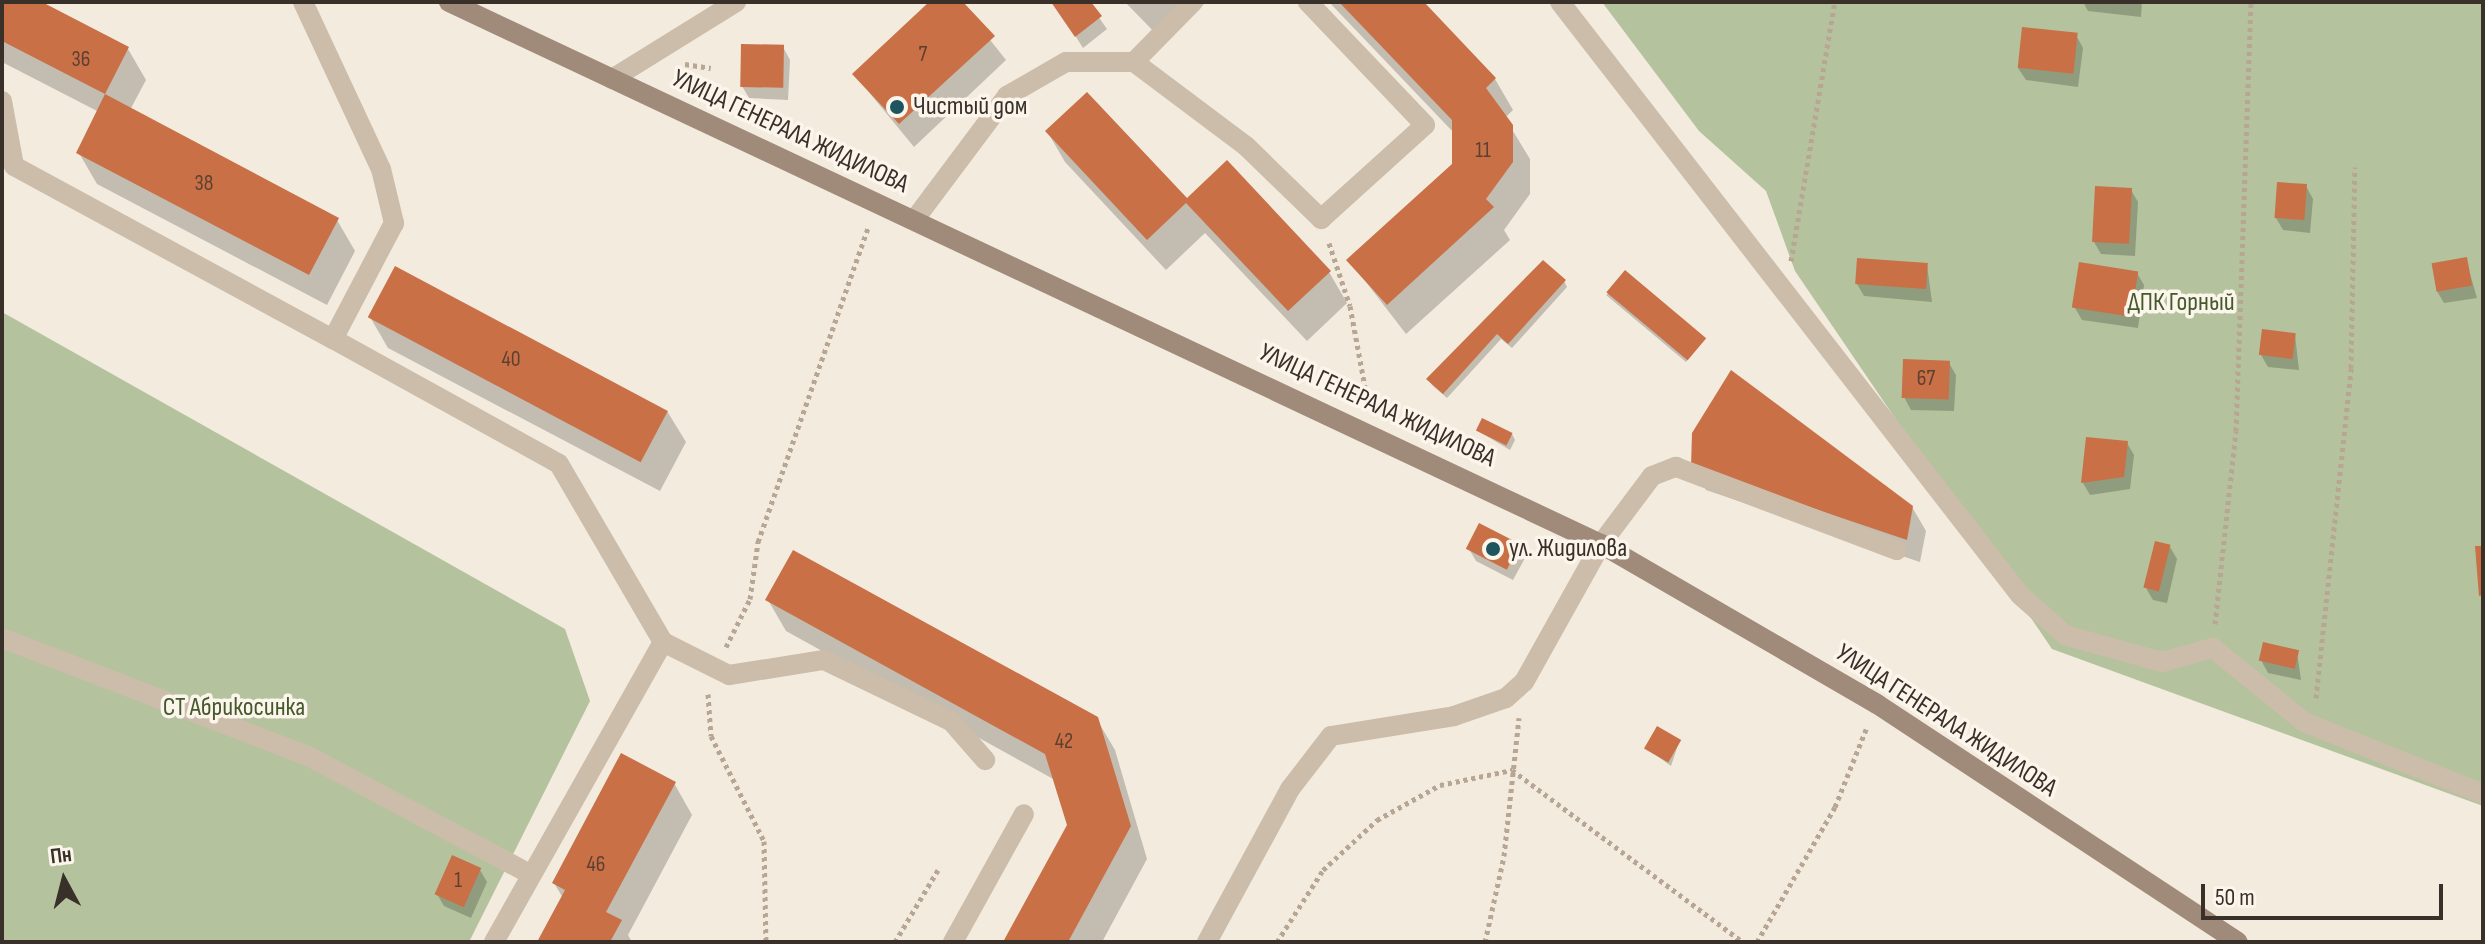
<!DOCTYPE html>
<meta charset="utf-8">
<style>
body{margin:0}
#map{position:relative;width:2485px;height:944px;overflow:hidden;background:#f3ebde;font-family:"Sofia Sans Condensed",sans-serif}
div>[style]{position:absolute}
.green>*{inset:0;background:#b4c39e}
.shadow>*{inset:0;background:#0003;transform-origin:0 0}
.building>*{inset:0;background:#c97047;transform-origin:0 0}
.path>*{height:5px;margin-top:-2.5px;transform-origin:0;background:repeating-linear-gradient(90deg,#b8a694 0 4px,transparent 0 8px)}
.lane>*{height:20px;margin:-10px;padding:0 10px;transform-origin:10px;border-radius:10px;background:#ccbcaa}
.street>*{height:20px;margin:-10px;padding:0 10px;transform-origin:10px;border-radius:10px;background:#ccbcaa}
.secondary>*{height:20px;margin:-10px;padding:0 10px;transform-origin:10px;border-radius:10px;background:#a08b7b}
.dots>*{width:22px;height:22px;translate:-50% -50%;box-sizing:border-box;border:4px solid #fbf5eb;border-radius:50%}
span{translate:-50% -50%;white-space:nowrap;text-align:center;line-height:1.15;-webkit-text-stroke:7px #fbf5eb;paint-order:stroke}
.number-label{font-size:22px;color:#5d4030}
.number-label span{-webkit-text-stroke-width:0}
.poi-label{font-size:26px;color:#393029}
.left{translate:0 -50%;text-align:left}
.street-label{font-size:26px;color:#393029}
.park-label{font-size:26px;color:#45592c}
.frame{position:absolute;inset:0;border:4px solid #393029;pointer-events:none}
.north{position:absolute;left:24px;top:840px;width:80px;height:80px;-webkit-text-stroke:6px #fbf5eb;paint-order:stroke;rotate:353deg;font-size:22px;font-weight:700;line-height:32px;text-align:center;color:#393029}
.north::after{content:'';display:block;margin:auto;width:28px;height:36px;background:#393029;clip-path:polygon(50% 0,100% 100%,50% 72%,0 100%)}
.scale{position:absolute;left:2201px;top:884px;width:242px;height:36px;box-sizing:border-box;border:4px solid #393029;border-top:0;padding-left:10px;font-size:24px;line-height:28px;white-space:nowrap;color:#393029;-webkit-text-stroke:6px #fbf5eb;paint-order:stroke}
</style>
<div id="map">
<div class="green">
<i style="clip-path:polygon(1602px 2px,2483px 2px,2483px 806px,2052px 649px,1795px 271px,1766px 191px,1699px 131px)"></i>
<i style="clip-path:polygon(2px 312px,565px 629px,590px 701px,469px 942px,2px 942px)"></i>
</div>
<div class="shadow">
<i style="clip-path:polygon(2px 2px,37px 2px,128px 49px,146px 80px,130px 110px,337px 220px,355px 251px,327px 305px,97px 184px,79px 153px,99px 112px,2px 62px)"></i>
<i style="clip-path:polygon(932px 2px,960px 2px,1006px 60px,914px 147px,854px 74px)"></i>
<i style="clip-path:polygon(1054px 2px,1088px 2px,1107px 29px,1083px 48px)"></i>
<i style="clip-path:polygon(1125px 2px,1206px 2px,1164px 42px)"></i>
<i style="clip-path:polygon(1329px 2px,1421px 2px,1495px 79px,1513px 110px,1505px 118px,1530px 159px,1530px 194px,1504px 230px,1510px 240px,1406px 334px,1349px 260px,1454px 165px,1454px 133px)"></i>
<i style="clip-path:polygon(2083px 2px,2142px 2px,2141px 17px,2088px 11px)"></i>
<i style="clip-path:polygon(2076px 35px,2083px 48px,2078px 87px,2026px 80px,2018px 68px)"></i>
<i style="clip-path:polygon(783px 47px,790px 60px,788px 100px,749px 98px,742px 86px)"></i>
<i style="clip-path:polygon(1047px 131px,1329px 272px,1347px 303px,1307px 341px,1205px 233px,1166px 270px,1065px 162px)"></i>
<i style="clip-path:polygon(2306px 186px,2313px 199px,2310px 233px,2283px 230px,2276px 218px)"></i>
<i style="clip-path:polygon(2131px 190px,2138px 202px,2135px 256px,2101px 254px,2094px 242px)"></i>
<i style="clip-path:polygon(2466px 260px,2477px 298px,2444px 303px,2437px 291px)"></i>
<i style="clip-path:polygon(1927px 265px,1932px 302px,1864px 296px,1857px 284px)"></i>
<i style="left:1625px;top:273px;width:104px;height:29px;rotate:40deg"></i>
<i style="clip-path:polygon(2137px 273px,2144px 285px,2138px 328px,2082px 320px,2075px 308px)"></i>
<i style="clip-path:polygon(1564px 281px,1567px 287px,1512px 348px,1501px 339px,1447px 398px,1432px 385px,1429px 379px)"></i>
<i style="clip-path:polygon(370px 317px,667px 411px,686px 442px,660px 491px,388px 348px)"></i>
<i style="clip-path:polygon(2295px 335px,2299px 370px,2268px 367px,2261px 355px)"></i>
<i style="clip-path:polygon(1949px 363px,1956px 375px,1954px 411px,1911px 410px,1904px 397px)"></i>
<i style="clip-path:polygon(1478px 431px,1512px 434px,1515px 440px,1510px 450px)"></i>
<i style="clip-path:polygon(2127px 443px,2134px 455px,2130px 489px,2090px 495px,2083px 483px)"></i>
<i style="clip-path:polygon(1693px 467px,1912px 507px,1926px 531px,1920px 562px,1706px 490px)"></i>
<i style="clip-path:polygon(1518px 546px,1525px 558px,1513px 580px,1476px 561px,1469px 549px)"></i>
<i style="clip-path:polygon(2170px 547px,2177px 559px,2167px 603px,2153px 600px,2146px 588px)"></i>
<i style="clip-path:polygon(768px 600px,1096px 718px,1115px 750px,1147px 859px,1102px 942px,1006px 942px,1069px 825px,1055px 780px,786px 631px)"></i>
<i style="clip-path:polygon(2297px 652px,2301px 680px,2268px 673px,2261px 660px)"></i>
<i style="clip-path:polygon(1679px 742px,1671px 766px,1646px 748px)"></i>
<i style="clip-path:polygon(674px 783px,692px 815px,628px 935px,632px 942px,540px 942px,563px 898px,554px 883px)"></i>
<i style="clip-path:polygon(480px 870px,487px 882px,471px 918px,444px 906px,437px 894px)"></i>
</div>
<div class="building">
<i style="clip-path:polygon(2px 2px,42px 2px,129px 47px,105px 94px,339px 218px,309px 275px,76px 153px,105px 94px,2px 41px)"></i>
<i style="clip-path:polygon(929px 2px,963px 2px,995px 36px,899px 124px,852px 74px)"></i>
<i style="clip-path:polygon(1051px 2px,1091px 2px,1102px 16px,1075px 37px)"></i>
<i style="clip-path:polygon(1339px 2px,1424px 2px,1496px 78px,1486px 88px,1513px 125px,1513px 162px,1486px 199px,1494px 207px,1387px 305px,1346px 260px,1452px 164px,1452px 120px)"></i>
<i style="left:2022px;top:27px;width:56px;height:41px;rotate:6deg"></i>
<i style="left:741px;top:44px;width:43px;height:43px;rotate:1deg"></i>
<i style="clip-path:polygon(1087px 92px,1187px 198px,1227px 160px,1331px 271px,1288px 311px,1186px 203px,1147px 240px,1045px 131px)"></i>
<i style="left:2277px;top:182px;width:30px;height:36px;rotate:4deg"></i>
<i style="left:2095px;top:186px;width:37px;height:56px;rotate:3deg"></i>
<i style="left:2467px;top:257px;width:29px;height:36px;rotate:80deg"></i>
<i style="left:1857px;top:258px;width:71px;height:26px;rotate:4deg"></i>
<i style="clip-path:polygon(1543px 260px,1566px 280px,1508px 344px,1497px 334px,1443px 394px,1426px 379px)"></i>
<i style="left:2079px;top:262px;width:60px;height:46px;rotate:9deg"></i>
<i style="left:395px;top:266px;width:309px;height:58px;rotate:28deg"></i>
<i style="left:1625px;top:270px;width:106px;height:29px;rotate:40deg"></i>
<i style="left:2262px;top:329px;width:34px;height:26px;rotate:7deg"></i>
<i style="left:1903px;top:359px;width:47px;height:39px;rotate:2deg"></i>
<i style="clip-path:polygon(1731px 370px,1913px 506px,1907px 540px,1691px 467px,1692px 433px)"></i>
<i style="left:1482px;top:418px;width:34px;height:14px;rotate:26deg"></i>
<i style="clip-path:polygon(2086px 437px,2128px 441px,2124px 477px,2081px 483px)"></i>
<i style="left:1479px;top:523px;width:46px;height:29px;rotate:27deg"></i>
<i style="left:2155px;top:541px;width:16px;height:48px;rotate:14deg"></i>
<i style="clip-path:polygon(2475px 546px,2483px 546px,2483px 595px,2479px 596px)"></i>
<i style="clip-path:polygon(793px 550px,1098px 717px,1131px 826px,1068px 942px,1003px 942px,1067px 825px,1045px 754px,765px 600px)"></i>
<i style="left:2263px;top:642px;width:37px;height:19px;rotate:13deg"></i>
<i style="left:1657px;top:726px;width:28px;height:26px;rotate:30deg"></i>
<i style="clip-path:polygon(621px 753px,676px 782px,606px 912px,622px 920px,610px 942px,537px 942px,565px 890px,552px 883px)"></i>
<i style="left:452px;top:855px;width:32px;height:43px;rotate:24deg"></i>
</div>
<div class="path">
<i style="left:685px;top:64px;width:26px;rotate:9deg"></i>
<i style="left:1329px;top:243px;width:66px;rotate:71.6deg"></i>
<i style="left:1350px;top:306px;width:82px;rotate:79.5deg"></i>
<i style="left:1791px;top:261px;width:263px;rotate:-80.4deg"></i>
<i style="left:2215px;top:624px;width:194px;rotate:-83.8deg"></i>
<i style="left:2236px;top:431px;width:429px;rotate:-88deg"></i>
<i style="left:726px;top:647px;width:54px;rotate:-63.4deg"></i>
<i style="left:750px;top:599px;width:58px;rotate:-82deg"></i>
<i style="left:758px;top:542px;width:333px;rotate:-70.7deg"></i>
<i style="left:708px;top:694px;width:42px;rotate:85.9deg"></i>
<i style="left:711px;top:736px;width:118px;rotate:63.2deg"></i>
<i style="left:764px;top:841px;width:101px;rotate:88.9deg"></i>
<i style="left:2316px;top:698px;width:332px;rotate:-83.9deg"></i>
<i style="left:2351px;top:368px;width:201px;rotate:-88.9deg"></i>
<i style="left:895px;top:942px;width:84px;rotate:-59.2deg"></i>
<i style="left:1277px;top:942px;width:85px;rotate:-57.4deg"></i>
<i style="left:1323px;top:870px;width:74px;rotate:-42.8deg"></i>
<i style="left:1377px;top:820px;width:72px;rotate:-29.1deg"></i>
<i style="left:1440px;top:785px;width:74px;rotate:-11.8deg"></i>
<i style="left:1512px;top:770px;width:288px;rotate:36.7deg"></i>
<i style="left:1485px;top:942px;width:88px;rotate:-77.5deg"></i>
<i style="left:1504px;top:856px;width:139px;rotate:-83.8deg"></i>
<i style="left:1757px;top:942px;width:156px;rotate:-60deg"></i>
<i style="left:1835px;top:807px;width:86px;rotate:-68.2deg"></i>
</div>
<div class="lane">
<i style="left:1560px;top:2px;width:750px;rotate:52.2deg"></i>
<i style="left:2020px;top:595px;width:60px;rotate:41.6deg"></i>
<i style="left:2065px;top:635px;width:101px;rotate:15.6deg"></i>
<i style="left:2162px;top:662px;width:53px;rotate:-15.4deg"></i>
<i style="left:2213px;top:648px;width:117px;rotate:39.1deg"></i>
<i style="left:2304px;top:722px;width:193px;rotate:21.9deg"></i>
<i style="left:1134px;top:62px;width:84px;rotate:-45.5deg"></i>
<i style="left:612px;top:79px;width:146px;rotate:-31.8deg"></i>
<i style="left:2px;top:101px;width:66px;rotate:79.5deg"></i>
<i style="left:14px;top:166px;width:363px;rotate:28.5deg"></i>
<i style="left:915px;top:219px;width:154px;rotate:-53.2deg"></i>
<i style="left:1007px;top:96px;width:68px;rotate:-30deg"></i>
<i style="left:1066px;top:62px;width:68px"></i>
<i style="left:1134px;top:62px;width:140px;rotate:36.9deg"></i>
<i style="left:1246px;top:146px;width:105px;rotate:44.2deg"></i>
<i style="left:1321px;top:219px;width:140px;rotate:-42.1deg"></i>
<i style="left:1425px;top:125px;width:170px;rotate:-133.6deg"></i>
<i style="left:1601px;top:544px;width:85px;rotate:-53.1deg"></i>
<i style="left:1652px;top:476px;width:26px;rotate:-21deg"></i>
<i style="left:1676px;top:467px;width:236px;rotate:20.6deg"></i>
<i style="left:663px;top:642px;width:74px;rotate:26.6deg"></i>
<i style="left:729px;top:675px;width:96px;rotate:-9deg"></i>
<i style="left:824px;top:660px;width:141px;rotate:25.7deg"></i>
<i style="left:951px;top:721px;width:52px;rotate:48.9deg"></i>
<i style="left:953px;top:942px;width:146px;rotate:-61deg"></i>
</div>
<div class="street">
<i style="left:303px;top:2px;width:184px;rotate:65deg"></i>
<i style="left:381px;top:169px;width:56px;rotate:76.5deg"></i>
<i style="left:394px;top:223px;width:131px;rotate:117.7deg"></i>
<i style="left:333px;top:339px;width:258px;rotate:28.9deg"></i>
<i style="left:559px;top:464px;width:206px;rotate:59.7deg"></i>
<i style="left:663px;top:642px;width:344px;rotate:119.4deg"></i>
<i style="left:2px;top:638px;width:330px;rotate:21.1deg"></i>
<i style="left:310px;top:757px;width:247px;rotate:28deg"></i>
<i style="left:1207px;top:942px;width:174px;rotate:-61.5deg"></i>
<i style="left:1290px;top:789px;width:67px;rotate:-52.3deg"></i>
<i style="left:1331px;top:736px;width:125px;rotate:-9.2deg"></i>
<i style="left:1454px;top:716px;width:55px;rotate:-19.1deg"></i>
<i style="left:1506px;top:698px;width:24px;rotate:-42deg"></i>
<i style="left:1524px;top:682px;width:158px;rotate:-60.8deg"></i>
</div>
<div class="secondary">
<i style="left:449px;top:2px;width:1273px;rotate:25.2deg"></i>
<i style="left:1601px;top:544px;width:319px;rotate:30.1deg"></i>
<i style="left:1877px;top:704px;width:432px;rotate:33.4deg"></i>
</div>
<div class="dots">
<i style="left:897px;top:107px;background:#1d545d"></i>
<i style="left:1493px;top:549px;background:#1d545d"></i>
</div>
<div class="number-label">
<span style="left:923px;top:55px">7</span>
<span style="left:81px;top:60px">36</span>
<span style="left:1483px;top:151px">11</span>
<span style="left:204px;top:184px">38</span>
<span style="left:511px;top:360px">40</span>
<span style="left:1926px;top:379px">67</span>
<span style="left:1064px;top:742px">42</span>
<span style="left:596px;top:865px">46</span>
<span style="left:458px;top:881px">1</span>
</div>
<div class="poi-label">
<span class="left" style="left:913px;top:107px">Чистый дом</span>
<span class="left" style="left:1509px;top:549px">ул. Жидилова</span>
</div>
<div class="street-label">
<span style="left:790px;top:132px;rotate:25deg">УЛИЦА ГЕНЕРАЛА ЖИДИЛОВА</span>
<span style="left:1377px;top:406px;rotate:25deg">УЛИЦА ГЕНЕРАЛА ЖИДИЛОВА</span>
<span style="left:1946px;top:721px;rotate:33deg">УЛИЦА ГЕНЕРАЛА ЖИДИЛОВА</span>
</div>
<div class="park-label">
<span style="left:2181px;top:303px">ДПК Горный</span>
<span style="left:234px;top:708px">СТ Абрикосинка</span>
</div>
<div class="frame"></div>
<div class="north">Пн</div>
<div class="scale">50 m</div>
</div>
